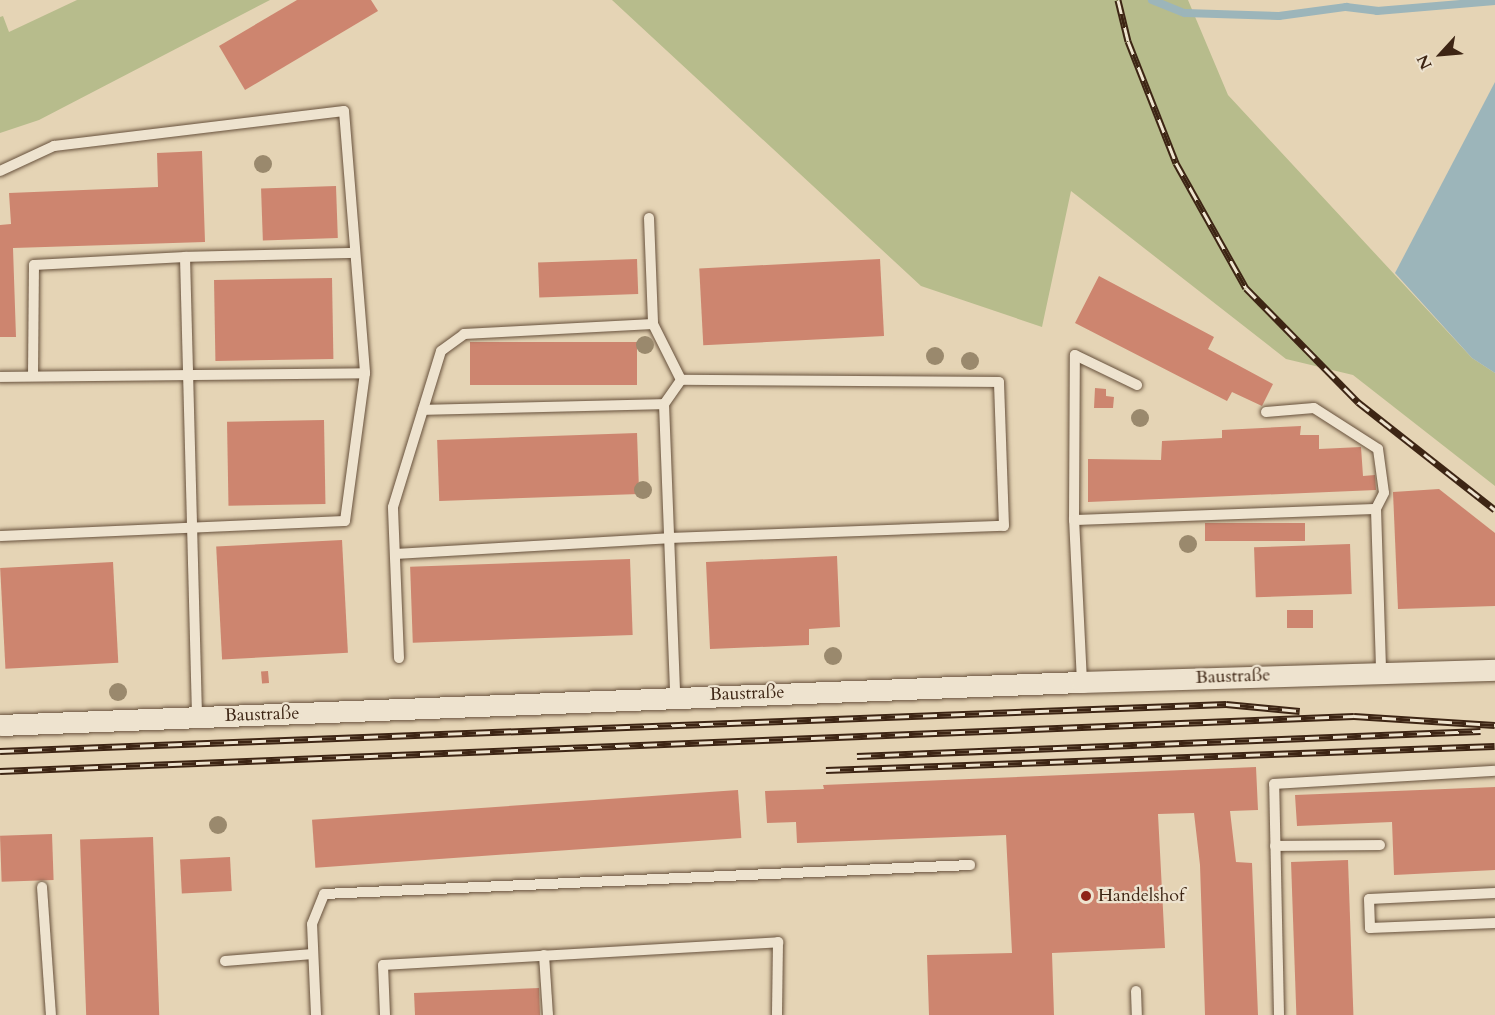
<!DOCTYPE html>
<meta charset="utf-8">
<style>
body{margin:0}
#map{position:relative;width:1495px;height:1015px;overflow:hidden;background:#e5d4b5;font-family:Cardo,serif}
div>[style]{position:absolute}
.green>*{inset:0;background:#b7bc8c}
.water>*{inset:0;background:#9cb5ba}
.stream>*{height:8px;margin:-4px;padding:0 4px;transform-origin:4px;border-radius:4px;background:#9cb5ba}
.building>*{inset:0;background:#cd856f;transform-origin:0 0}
.roads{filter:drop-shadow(0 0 2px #67513c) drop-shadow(0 0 2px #67513c)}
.lane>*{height:10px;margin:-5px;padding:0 5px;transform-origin:5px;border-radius:5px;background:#eee3cf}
.street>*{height:21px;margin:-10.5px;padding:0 10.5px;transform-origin:10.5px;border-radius:10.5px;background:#eee3cf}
.rail>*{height:7px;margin-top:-3.5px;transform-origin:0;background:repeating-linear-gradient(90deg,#eee3cf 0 14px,#3d2514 0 28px);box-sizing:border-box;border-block:2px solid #3d2514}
.trees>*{width:18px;height:18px;margin:-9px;border-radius:50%;background:#9a896d}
.dots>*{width:16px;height:16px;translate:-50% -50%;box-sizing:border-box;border:3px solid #eee3cf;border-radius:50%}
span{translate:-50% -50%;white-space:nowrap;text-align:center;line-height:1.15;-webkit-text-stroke:4.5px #eee3cf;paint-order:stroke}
.street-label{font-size:18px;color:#3d2514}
.poi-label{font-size:18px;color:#3d2514}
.left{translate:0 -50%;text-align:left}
.north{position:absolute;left:1411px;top:24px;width:60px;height:60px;-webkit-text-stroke:4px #eee3cf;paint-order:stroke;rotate:244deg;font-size:16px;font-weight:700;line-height:24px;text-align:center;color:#3d2514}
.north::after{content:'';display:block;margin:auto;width:21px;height:27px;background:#3d2514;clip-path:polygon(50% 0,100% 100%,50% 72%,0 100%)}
</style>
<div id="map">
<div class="green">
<i style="clip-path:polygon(77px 0,270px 0,39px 120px,0 133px,0 17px,3px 16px,9px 32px)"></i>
<i style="clip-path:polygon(612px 0,1188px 0,1228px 95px,1472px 358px,1495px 373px,1495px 486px,1353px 375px,1286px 359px,1071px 191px,1042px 327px,921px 286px)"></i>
</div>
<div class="water">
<i style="clip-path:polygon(1495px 82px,1495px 373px,1472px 358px,1395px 273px)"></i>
</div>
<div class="stream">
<i style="left:1152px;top:0;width:35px;rotate:22deg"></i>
<i style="left:1185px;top:13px;width:94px;rotate:1.8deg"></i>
<i style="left:1279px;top:16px;width:68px;rotate:-7.7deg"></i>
<i style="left:1346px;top:7px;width:31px;rotate:7deg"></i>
<i style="left:1377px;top:11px;width:118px;rotate:-4.8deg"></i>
</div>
<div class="building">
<i style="clip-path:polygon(297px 0,371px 0,378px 11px,245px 90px,219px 46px)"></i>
<i style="clip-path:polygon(202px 151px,205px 242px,13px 248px,16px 337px,0 337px,0 225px,11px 224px,9px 193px,158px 187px,157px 153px)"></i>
<i style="left:336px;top:186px;width:52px;height:75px;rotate:88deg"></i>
<i style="left:637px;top:259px;width:35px;height:99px;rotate:88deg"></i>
<i style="left:880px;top:259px;width:77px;height:181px;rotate:87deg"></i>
<i style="clip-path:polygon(1099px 276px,1214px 337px,1208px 349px,1273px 384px,1262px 406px,1232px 392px,1227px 401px,1075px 323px)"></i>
<i style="left:332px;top:278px;width:81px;height:118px;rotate:89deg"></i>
<i style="left:637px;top:342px;width:43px;height:167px;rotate:90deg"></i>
<i style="clip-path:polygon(1095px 388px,1106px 389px,1106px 396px,1114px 397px,1113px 408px,1094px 408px)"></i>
<i style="left:324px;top:420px;width:84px;height:97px;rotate:89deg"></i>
<i style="clip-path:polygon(1301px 426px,1300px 435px,1319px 435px,1319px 449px,1361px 447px,1363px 476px,1375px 475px,1376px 490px,1088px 502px,1088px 459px,1161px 460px,1162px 441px,1222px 438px,1222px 430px)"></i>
<i style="left:637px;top:433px;width:61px;height:200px;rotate:88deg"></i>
<i style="clip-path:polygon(1439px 489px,1495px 533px,1495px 606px,1398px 609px,1393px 492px)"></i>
<i style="left:1305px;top:523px;width:18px;height:100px;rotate:90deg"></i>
<i style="left:342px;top:540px;width:113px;height:126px;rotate:87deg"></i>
<i style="left:1350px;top:544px;width:50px;height:96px;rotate:88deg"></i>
<i style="clip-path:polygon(837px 556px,840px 627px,809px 629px,809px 645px,710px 649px,706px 562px)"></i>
<i style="left:630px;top:559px;width:76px;height:220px;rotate:88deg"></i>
<i style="left:113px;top:562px;width:101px;height:113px;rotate:87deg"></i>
<i style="left:1287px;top:610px;width:26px;height:18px"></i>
<i style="left:268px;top:671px;width:12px;height:7px;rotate:85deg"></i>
<i style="clip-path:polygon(1256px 767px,1258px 810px,1230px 811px,1236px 862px,1252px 863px,1258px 1015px,1205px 1015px,1200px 865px,1194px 813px,1158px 814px,1165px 948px,1052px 953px,1054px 1015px,929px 1015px,927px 955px,1012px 953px,1006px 835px,797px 843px,796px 822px,767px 823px,765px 791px,824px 789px,823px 785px)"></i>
<i style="clip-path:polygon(1495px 787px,1495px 870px,1394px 875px,1392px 822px,1297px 826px,1295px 795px)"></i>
<i style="left:738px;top:790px;width:48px;height:427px;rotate:86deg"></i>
<i style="left:52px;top:834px;width:46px;height:52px;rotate:88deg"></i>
<i style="left:153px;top:837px;width:178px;height:73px;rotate:88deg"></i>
<i style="left:230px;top:857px;width:34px;height:50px;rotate:87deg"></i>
<i style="left:1348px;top:860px;width:155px;height:57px;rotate:88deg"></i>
<i style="clip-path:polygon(539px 988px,540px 1015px,415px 1015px,414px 993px)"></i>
</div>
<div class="roads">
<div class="lane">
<i style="left:0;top:171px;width:60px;rotate:-24.8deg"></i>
<i style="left:54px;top:146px;width:292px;rotate:-6.9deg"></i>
<i style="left:344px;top:111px;width:263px;rotate:85.4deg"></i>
<i style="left:365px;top:373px;width:149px;rotate:97.7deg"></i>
<i style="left:345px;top:521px;width:345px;rotate:177.5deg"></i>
<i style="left:649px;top:218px;width:106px;rotate:87.8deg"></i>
<i style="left:653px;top:324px;width:63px;rotate:63.4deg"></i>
<i style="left:681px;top:380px;width:29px;rotate:125deg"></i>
<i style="left:664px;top:404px;width:293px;rotate:87.8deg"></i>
<i style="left:185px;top:257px;width:169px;rotate:-1.4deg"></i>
<i style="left:33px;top:376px;width:111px;rotate:-89.5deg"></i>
<i style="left:34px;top:265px;width:151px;rotate:-3deg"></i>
<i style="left:185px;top:257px;width:461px;rotate:88.5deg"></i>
<i style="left:0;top:377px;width:365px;rotate:-0.6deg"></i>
<i style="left:423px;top:410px;width:241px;rotate:-1.4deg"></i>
<i style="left:1266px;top:412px;width:48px;rotate:-4.8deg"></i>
<i style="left:1314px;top:408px;width:76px;rotate:32.6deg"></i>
<i style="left:1378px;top:449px;width:44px;rotate:82.2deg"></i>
<i style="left:1384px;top:493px;width:18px;rotate:117deg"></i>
<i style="left:1074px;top:520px;width:165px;rotate:-89.7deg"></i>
<i style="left:1075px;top:355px;width:69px;rotate:25.8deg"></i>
<i style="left:395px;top:554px;width:274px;rotate:-3.3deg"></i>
<i style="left:669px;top:538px;width:335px;rotate:-2.1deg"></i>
<i style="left:1004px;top:526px;width:144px;rotate:-92deg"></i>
<i style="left:999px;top:382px;width:318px;rotate:-179.6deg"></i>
<i style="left:399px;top:658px;width:151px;rotate:-92.3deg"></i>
<i style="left:393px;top:507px;width:163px;rotate:-72.9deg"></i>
<i style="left:441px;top:351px;width:29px;rotate:-36deg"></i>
<i style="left:464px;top:334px;width:189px;rotate:-3deg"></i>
<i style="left:1082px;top:682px;width:162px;rotate:-92.8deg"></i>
<i style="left:1074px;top:520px;width:302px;rotate:-2.1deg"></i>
<i style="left:1376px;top:509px;width:163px;rotate:88.2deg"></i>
<i style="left:1275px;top:846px;width:105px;rotate:-0.5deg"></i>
<i style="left:42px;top:887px;width:128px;rotate:86deg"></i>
<i style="left:1495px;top:893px;width:126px;rotate:177.3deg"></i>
<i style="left:1369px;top:899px;width:29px;rotate:88deg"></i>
<i style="left:1370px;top:928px;width:125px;rotate:-2.3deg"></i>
<i style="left:544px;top:955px;width:60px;rotate:86.2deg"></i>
<i style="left:225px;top:961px;width:88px;rotate:-4.5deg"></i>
<i style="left:1136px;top:991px;width:24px;rotate:88deg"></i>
<i style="left:316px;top:1015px;width:91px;rotate:-92.5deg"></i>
<i style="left:312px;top:924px;width:32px;rotate:-68deg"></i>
<i style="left:324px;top:894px;width:647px;rotate:-2.57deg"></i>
<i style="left:385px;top:1015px;width:50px;rotate:-92.3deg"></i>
<i style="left:383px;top:965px;width:396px;rotate:-3.3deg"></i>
<i style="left:778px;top:942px;width:73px;rotate:90.8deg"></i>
<i style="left:1279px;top:1015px;width:231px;rotate:-91.2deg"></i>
<i style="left:1274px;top:784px;width:221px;rotate:-3.4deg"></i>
</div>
<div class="street">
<i style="left:0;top:725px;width:1083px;rotate:-2.28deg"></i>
<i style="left:1082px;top:682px;width:413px;rotate:-1.7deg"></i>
</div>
</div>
<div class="rail">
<i style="left:1118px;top:0;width:42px;rotate:76.3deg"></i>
<i style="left:1128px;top:41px;width:131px;rotate:68.5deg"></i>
<i style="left:1176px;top:163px;width:143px;rotate:60.8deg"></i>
<i style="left:1246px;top:288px;width:160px;rotate:45.5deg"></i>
<i style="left:1358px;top:402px;width:174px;rotate:38.2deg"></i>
<i style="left:0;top:751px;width:1227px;rotate:-2.2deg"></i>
<i style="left:1226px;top:704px;width:74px;rotate:5.4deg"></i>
<i style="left:857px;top:756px;width:624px;rotate:-2.3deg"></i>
<i style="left:826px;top:770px;width:669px;rotate:-2.05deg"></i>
<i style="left:0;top:771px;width:1355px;rotate:-2.33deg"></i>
<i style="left:1354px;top:716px;width:141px;rotate:3.7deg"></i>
</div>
<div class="trees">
<i style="left:263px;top:164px"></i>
<i style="left:645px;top:345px"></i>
<i style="left:935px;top:356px"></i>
<i style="left:970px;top:361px"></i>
<i style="left:1140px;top:418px"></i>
<i style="left:643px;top:490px"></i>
<i style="left:1188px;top:544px"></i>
<i style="left:833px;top:656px"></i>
<i style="left:118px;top:692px"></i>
<i style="left:218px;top:825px"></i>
</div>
<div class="dots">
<i style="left:1086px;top:896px;background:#8f2418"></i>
</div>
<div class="street-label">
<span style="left:1233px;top:677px;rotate:-2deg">Baustraße</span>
<span style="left:747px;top:694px;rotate:-2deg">Baustraße</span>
<span style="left:262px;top:715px;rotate:-2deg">Baustraße</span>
</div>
<div class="poi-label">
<span class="left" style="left:1098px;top:896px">Handelshof</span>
</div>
<div class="north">N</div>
</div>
